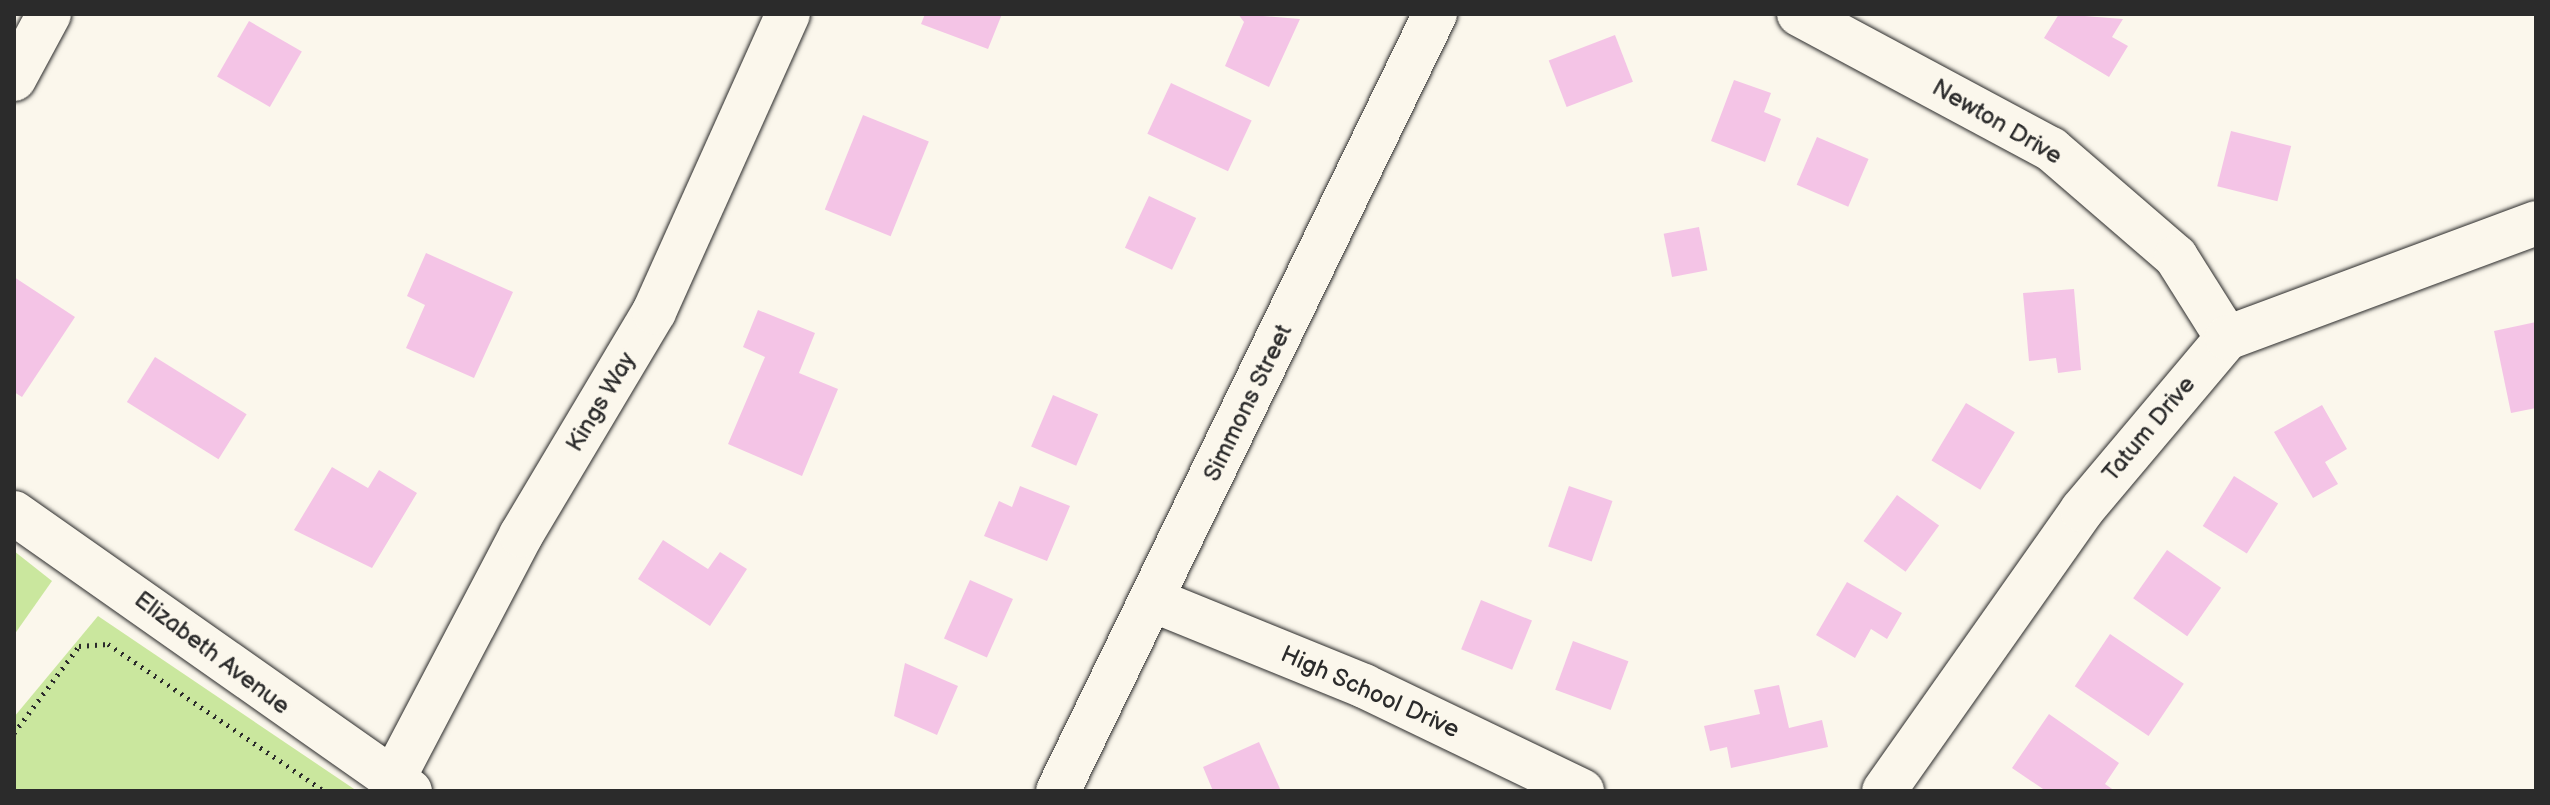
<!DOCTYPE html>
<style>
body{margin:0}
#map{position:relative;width:2550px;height:805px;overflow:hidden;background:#fbf7ec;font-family:"Balsamiq Sans",sans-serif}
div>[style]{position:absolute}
.green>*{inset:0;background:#cae79e}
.building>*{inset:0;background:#f4c4e6;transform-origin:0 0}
.path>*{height:5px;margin-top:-2.5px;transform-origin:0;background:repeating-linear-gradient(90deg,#2b2b2b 0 2px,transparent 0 8px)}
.roads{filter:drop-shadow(0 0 2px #2b2b2b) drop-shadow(0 0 2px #2b2b2b)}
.minor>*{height:44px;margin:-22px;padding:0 22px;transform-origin:22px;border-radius:22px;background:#fbf7ec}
span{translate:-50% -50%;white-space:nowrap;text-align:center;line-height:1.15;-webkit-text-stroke:6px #fbf7ec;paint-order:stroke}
.street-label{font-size:24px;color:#2b2b2b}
.frame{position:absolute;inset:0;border:16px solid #2b2b2b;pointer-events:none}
</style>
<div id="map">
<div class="green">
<i style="clip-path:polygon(14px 551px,52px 581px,14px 635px)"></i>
<i style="clip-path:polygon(98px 616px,357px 791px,14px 791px,14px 717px)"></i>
</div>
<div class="building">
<i style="clip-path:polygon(925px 14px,1002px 14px,988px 49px,921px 24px)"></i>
<i style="clip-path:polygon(1238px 14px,1300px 19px,1269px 87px,1225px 66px,1244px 22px)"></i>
<i style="clip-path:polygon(2059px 14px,2123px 19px,2112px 37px,2128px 46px,2109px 77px,2044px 38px)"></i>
<i style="left:249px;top:21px;width:61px;height:64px;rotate:30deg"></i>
<i style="left:1615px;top:35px;width:50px;height:71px;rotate:69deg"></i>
<i style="clip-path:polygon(1734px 80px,1771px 93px,1764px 112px,1781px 119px,1765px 162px,1711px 141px)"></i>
<i style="left:1171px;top:83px;width:89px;height:56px;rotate:25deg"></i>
<i style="left:863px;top:115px;width:71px;height:102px;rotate:22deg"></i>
<i style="left:2231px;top:131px;width:62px;height:57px;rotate:14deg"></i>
<i style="left:1817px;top:137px;width:56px;height:52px;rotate:23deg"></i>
<i style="left:1149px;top:196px;width:52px;height:57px;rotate:25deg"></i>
<i style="left:1699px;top:227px;width:44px;height:36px;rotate:79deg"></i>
<i style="clip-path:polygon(426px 253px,513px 292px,474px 378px,406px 348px,425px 305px,407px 296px)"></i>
<i style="clip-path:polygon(14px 277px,75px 317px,22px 397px,14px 392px)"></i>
<i style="clip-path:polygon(2074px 289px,2081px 370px,2058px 373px,2056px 358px,2029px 361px,2023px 293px)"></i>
<i style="clip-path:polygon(758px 310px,815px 333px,799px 373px,838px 389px,802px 476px,728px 444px,765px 357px,743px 347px)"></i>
<i style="clip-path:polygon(2536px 322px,2536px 408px,2511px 413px,2494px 331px)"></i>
<i style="left:155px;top:357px;width:108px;height:53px;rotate:32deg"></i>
<i style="left:1053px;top:395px;width:49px;height:56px;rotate:23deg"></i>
<i style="left:1966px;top:403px;width:57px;height:67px;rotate:31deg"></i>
<i style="clip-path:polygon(2322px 405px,2347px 449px,2325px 462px,2338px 484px,2313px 498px,2274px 432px)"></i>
<i style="clip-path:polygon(332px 467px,368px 488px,379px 470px,417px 493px,372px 568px,294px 530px)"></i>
<i style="left:2234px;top:476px;width:52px;height:59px;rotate:32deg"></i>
<i style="clip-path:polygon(1020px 486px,1070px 506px,1047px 561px,984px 536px,999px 501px,1012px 507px)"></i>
<i style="left:1569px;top:486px;width:46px;height:64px;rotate:19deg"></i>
<i style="left:1897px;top:495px;width:52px;height:57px;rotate:36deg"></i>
<i style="clip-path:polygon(663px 540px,708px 569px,720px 552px,747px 569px,710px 626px,638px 579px)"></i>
<i style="left:2167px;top:550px;width:66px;height:59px;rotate:35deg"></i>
<i style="left:970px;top:580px;width:47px;height:64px;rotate:24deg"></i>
<i style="clip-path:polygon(1847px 582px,1902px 613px,1887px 639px,1871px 629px,1855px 658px,1816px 635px)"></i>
<i style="left:1481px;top:600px;width:55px;height:53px;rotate:22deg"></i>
<i style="left:2110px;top:634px;width:89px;height:63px;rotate:34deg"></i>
<i style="left:1573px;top:641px;width:59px;height:52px;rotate:20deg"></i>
<i style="clip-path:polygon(905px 663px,958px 686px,937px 735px,894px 716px)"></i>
<i style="clip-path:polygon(1779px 685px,1789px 728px,1822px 720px,1828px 747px,1731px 768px,1727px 747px,1710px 751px,1704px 726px,1760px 714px,1754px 690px)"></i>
<i style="clip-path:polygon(2049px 714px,2119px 763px,2105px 784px,2115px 791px,2046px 791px,2012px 768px)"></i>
<i style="clip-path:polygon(1259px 742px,1281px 791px,1213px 791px,1203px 767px)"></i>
</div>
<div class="path">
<i style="left:14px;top:733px;width:109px;rotate:-53.2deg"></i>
<i style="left:79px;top:646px;width:29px;rotate:-4deg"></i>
<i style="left:108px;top:644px;width:261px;rotate:34.2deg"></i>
</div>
<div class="roads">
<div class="minor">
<i style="left:1799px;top:14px;width:286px;rotate:28.2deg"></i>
<i style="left:2051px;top:149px;width:165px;rotate:40.8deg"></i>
<i style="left:2176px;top:257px;width:96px;rotate:57.8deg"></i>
<i style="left:14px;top:79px;width:74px;rotate:-61.7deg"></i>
<i style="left:14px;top:513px;width:484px;rotate:35.1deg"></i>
<i style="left:1155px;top:601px;width:226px;rotate:22.1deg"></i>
<i style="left:1364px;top:686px;width:242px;rotate:25.7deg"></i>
<i style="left:393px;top:779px;width:276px;rotate:-62.3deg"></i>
<i style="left:521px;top:535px;width:260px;rotate:-59.2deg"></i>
<i style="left:654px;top:312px;width:327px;rotate:-65.8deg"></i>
<i style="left:1058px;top:791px;width:864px;rotate:-64.12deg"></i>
<i style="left:1884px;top:791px;width:344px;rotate:-54.8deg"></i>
<i style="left:2082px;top:510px;width:225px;rotate:-49.9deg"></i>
<i style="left:2227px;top:338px;width:330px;rotate:-20.4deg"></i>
</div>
</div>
<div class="street-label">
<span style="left:1997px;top:122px;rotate:30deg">Newton Drive</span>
<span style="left:601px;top:402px;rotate:-59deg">Kings Way</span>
<span style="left:1248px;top:403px;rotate:-64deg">Simmons Street</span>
<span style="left:2149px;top:429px;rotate:-50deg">Tatum Drive</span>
<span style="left:212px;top:653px;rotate:37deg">Elizabeth Avenue</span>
<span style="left:1370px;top:692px;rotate:24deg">High School Drive</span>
</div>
<div class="frame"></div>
</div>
